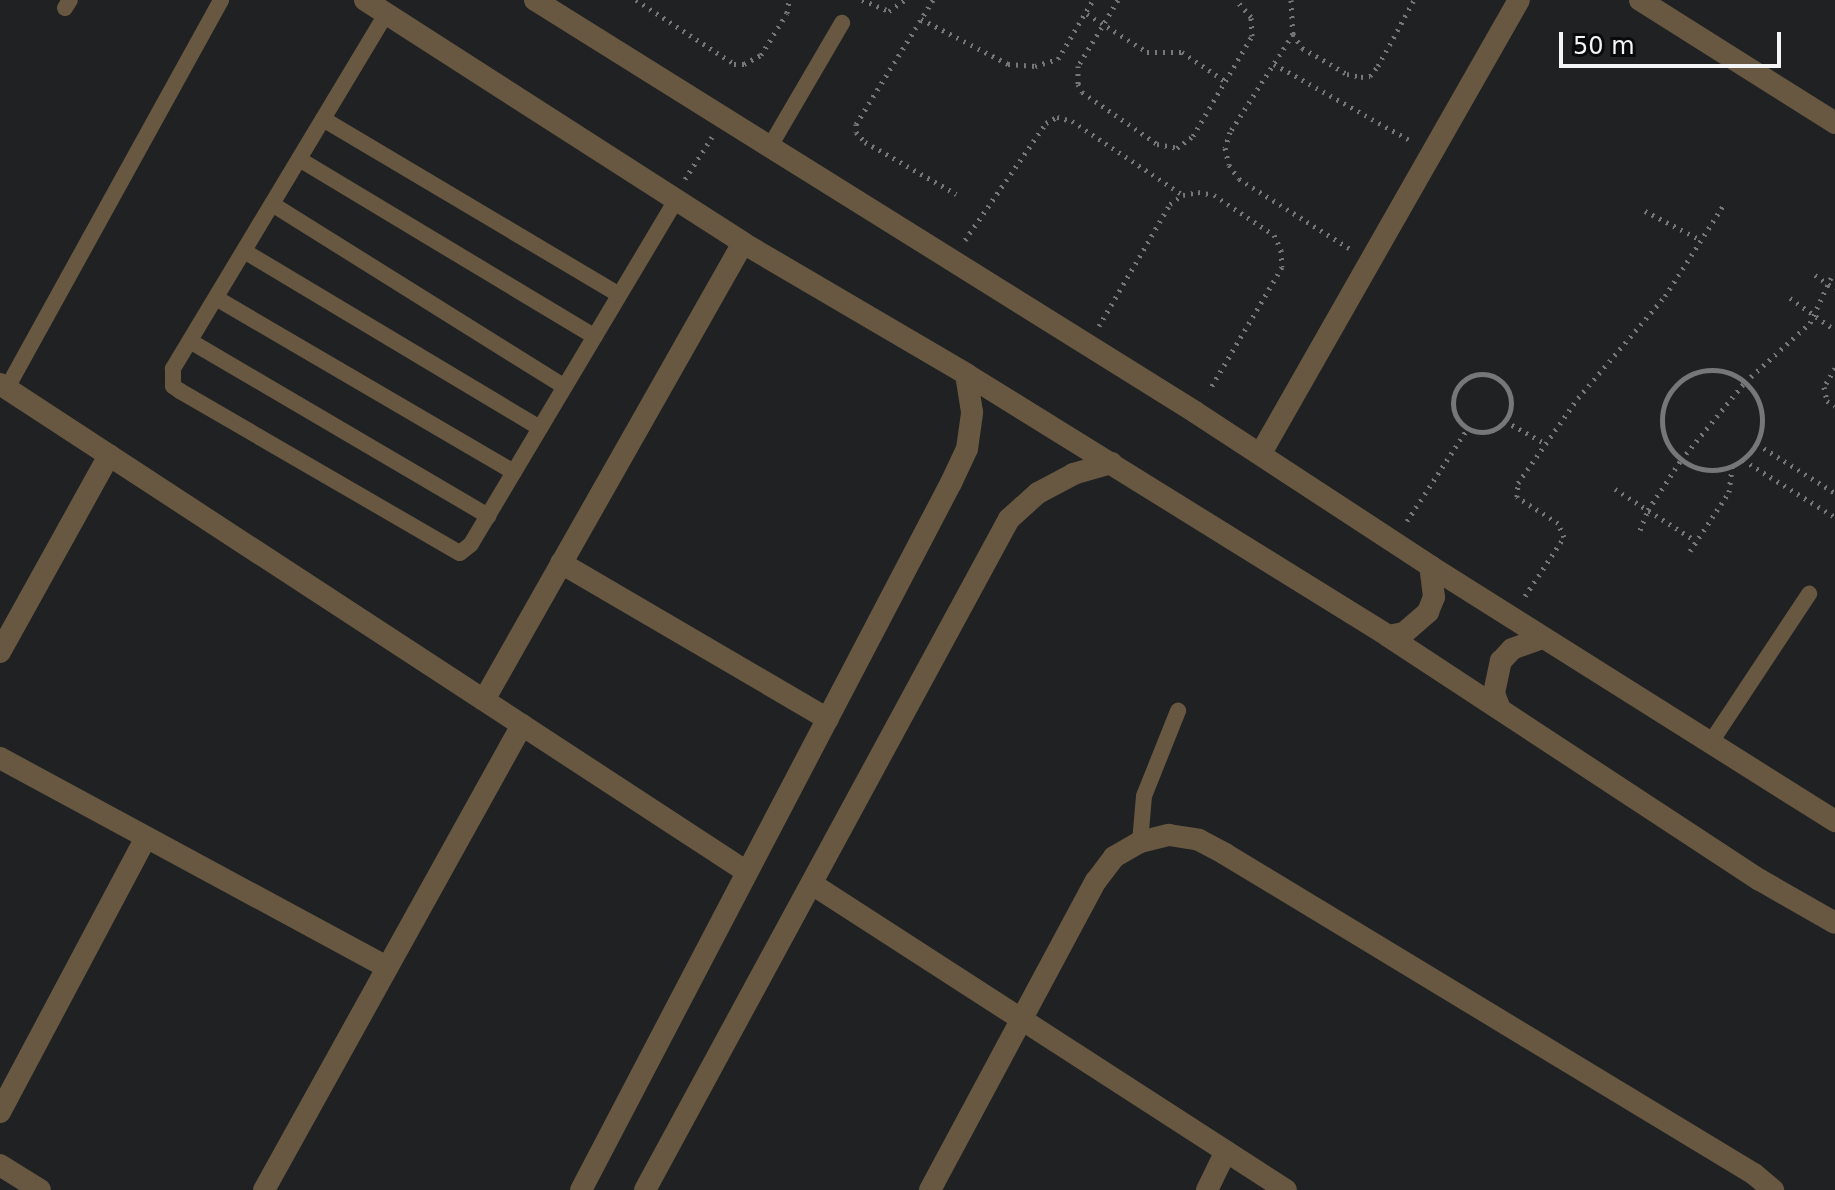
<!DOCTYPE html>
<style>
body{margin:0}
#map{position:relative;width:1835px;height:1190px;overflow:hidden;background:#1f2122;font-family:"DejaVu Sans",sans-serif}
div>[style]{position:absolute}
.path>*{height:5px;margin-top:-2.5px;transform-origin:0;background:repeating-linear-gradient(90deg,#757778 0 2px,transparent 0 8px)}
.path>.ring{margin:-2.5px;padding:0;box-sizing:content-box;background:none;border:5px solid #757778;border-radius:50%}
.service>*{height:16px;margin:-8px;padding:0 8px;transform-origin:8px;border-radius:8px;background:#685841}
.minor>*{height:22px;margin:-11px;padding:0 11px;transform-origin:11px;border-radius:11px;background:#685841}
.tertiary>*{height:22px;margin:-11px;padding:0 11px;transform-origin:11px;border-radius:11px;background:#685841}
span{translate:-50% -50%;white-space:nowrap;text-align:center;line-height:1.15;-webkit-text-stroke:6px #090a0b;paint-order:stroke}
.scale{position:absolute;left:1559px;top:32px;width:222px;height:36px;box-sizing:border-box;border:4px solid #f3f5f6;border-top:0;padding-left:10px;font-size:24px;line-height:28px;white-space:nowrap;color:#f3f5f6;-webkit-text-stroke:6px #090a0b;paint-order:stroke}
</style>
<div id="map">
<div class="path">
<i style="left:636px;top:0;width:117px;rotate:33.1deg"></i>
<i style="left:734px;top:64px;width:10px"></i>
<i style="left:744px;top:64px;width:19px;rotate:-28deg"></i>
<i style="left:761px;top:55px;width:49px;rotate:-58.2deg"></i>
<i style="left:787px;top:13px;width:13px;rotate:-81deg"></i>
<i style="left:862px;top:0;width:29px;rotate:22deg"></i>
<i style="left:889px;top:11px;width:19px;rotate:-35deg"></i>
<i style="left:933px;top:0;width:146px;rotate:121.8deg"></i>
<i style="left:856px;top:124px;width:8px;rotate:90deg"></i>
<i style="left:856px;top:132px;width:13px;rotate:48deg"></i>
<i style="left:865px;top:142px;width:105px;rotate:29.7deg"></i>
<i style="left:1118px;top:0;width:77px;rotate:121.2deg"></i>
<i style="left:1078px;top:66px;width:18px;rotate:90deg"></i>
<i style="left:1078px;top:84px;width:9px;rotate:63deg"></i>
<i style="left:1082px;top:92px;width:91px;rotate:34.7deg"></i>
<i style="left:1157px;top:144px;width:20px;rotate:11deg"></i>
<i style="left:1177px;top:148px;width:20px;rotate:-37deg"></i>
<i style="left:1193px;top:136px;width:116px;rotate:-59.5deg"></i>
<i style="left:1252px;top:36px;width:19px;rotate:-93deg"></i>
<i style="left:1251px;top:17px;width:23px;rotate:-131deg"></i>
<i style="left:1291px;top:0;width:34px;rotate:87deg"></i>
<i style="left:1293px;top:34px;width:17px;rotate:57deg"></i>
<i style="left:1302px;top:48px;width:52px;rotate:30deg"></i>
<i style="left:1347px;top:74px;width:14px;rotate:12deg"></i>
<i style="left:1361px;top:77px;width:9px;rotate:-6deg"></i>
<i style="left:1370px;top:76px;width:13px;rotate:-51deg"></i>
<i style="left:1378px;top:66px;width:75px;rotate:-61.4deg"></i>
<i style="left:1087px;top:14px;width:71px;rotate:32.3deg"></i>
<i style="left:1147px;top:52px;width:35px"></i>
<i style="left:1182px;top:52px;width:52px;rotate:34deg"></i>
<i style="left:921px;top:19px;width:98px;rotate:27.3deg"></i>
<i style="left:1008px;top:64px;width:27px;rotate:4deg"></i>
<i style="left:1035px;top:66px;width:24px;rotate:-17deg"></i>
<i style="left:1058px;top:59px;width:69px;rotate:-59.3deg"></i>
<i style="left:1293px;top:34px;width:117px;rotate:122.7deg"></i>
<i style="left:1230px;top:132px;width:17px;rotate:107deg"></i>
<i style="left:1225px;top:148px;width:17px;rotate:77deg"></i>
<i style="left:1229px;top:165px;width:17px;rotate:54deg"></i>
<i style="left:1239px;top:179px;width:130px;rotate:32.1deg"></i>
<i style="left:1274px;top:64px;width:159px;rotate:29.3deg"></i>
<i style="left:685px;top:179px;width:50px;rotate:-57.3deg"></i>
<i style="left:1645px;top:211px;width:63px;rotate:27.4deg"></i>
<i style="left:965px;top:240px;width:142px;rotate:-55.3deg"></i>
<i style="left:1046px;top:123px;width:13px;rotate:-29deg"></i>
<i style="left:1057px;top:117px;width:16px;rotate:15deg"></i>
<i style="left:1072px;top:121px;width:133px;rotate:33.7deg"></i>
<i style="left:1815px;top:275px;width:24px;rotate:35deg"></i>
<i style="left:1790px;top:298px;width:55px;rotate:35.4deg"></i>
<i style="left:1099px;top:326px;width:141px;rotate:-59.8deg"></i>
<i style="left:1170px;top:204px;width:16px;rotate:-35deg"></i>
<i style="left:1183px;top:195px;width:15px;rotate:-11deg"></i>
<i style="left:1198px;top:192px;width:16px;rotate:11deg"></i>
<i style="left:1214px;top:195px;width:72px;rotate:33.7deg"></i>
<i style="left:1274px;top:235px;width:17px;rotate:65deg"></i>
<i style="left:1281px;top:250px;width:17px;rotate:87deg"></i>
<i style="left:1282px;top:267px;width:144px;rotate:120.5deg"></i>
<i style="left:1835px;top:368px;width:22px;rotate:120deg"></i>
<i style="left:1824px;top:387px;width:14px;rotate:78deg"></i>
<i style="left:1827px;top:401px;width:9px;rotate:32deg"></i>
<i class="ring" style="left:1662px;top:370px;width:95px;height:95px"></i>
<i class="ring" style="left:1453px;top:374px;width:53px;height:53px"></i>
<i style="left:1505px;top:421px;width:47px;rotate:29.3deg"></i>
<i style="left:1757px;top:444px;width:92px;rotate:32.1deg"></i>
<i style="left:1743px;top:460px;width:108px;rotate:31.8deg"></i>
<i style="left:1615px;top:489px;width:96px;rotate:32.7deg"></i>
<i style="left:1407px;top:521px;width:111px;rotate:-56.7deg"></i>
<i style="left:1640px;top:530px;width:22px;rotate:-68deg"></i>
<i style="left:1648px;top:510px;width:60px;rotate:-56.6deg"></i>
<i style="left:1681px;top:460px;width:101px;rotate:-50.6deg"></i>
<i style="left:1745px;top:382px;width:88px;rotate:-42.2deg"></i>
<i style="left:1810px;top:323px;width:50px;rotate:-65deg"></i>
<i style="left:1690px;top:551px;width:71px;rotate:-56.5deg"></i>
<i style="left:1729px;top:492px;width:25px;rotate:-83deg"></i>
<i style="left:1525px;top:596px;width:71px;rotate:-56.5deg"></i>
<i style="left:1564px;top:537px;width:15px;rotate:-113deg"></i>
<i style="left:1558px;top:523px;width:49px;rotate:-147.6deg"></i>
<i style="left:1517px;top:497px;width:14px;rotate:-86deg"></i>
<i style="left:1518px;top:483px;width:104px;rotate:-54.8deg"></i>
<i style="left:1578px;top:398px;width:134px;rotate:-49.5deg"></i>
<i style="left:1665px;top:296px;width:111px;rotate:-57.2deg"></i>
</div>
<div class="service">
<i style="left:65px;top:8px;width:9px;rotate:-58deg"></i>
<i style="left:386px;top:14px;width:414px;rotate:121deg"></i>
<i style="left:173px;top:369px;width:17px;rotate:90deg"></i>
<i style="left:173px;top:386px;width:9px;rotate:36deg"></i>
<i style="left:180px;top:391px;width:323px;rotate:30.1deg"></i>
<i style="left:460px;top:553px;width:14px;rotate:-39deg"></i>
<i style="left:471px;top:544px;width:400px;rotate:-59.2deg"></i>
<i style="left:323px;top:119px;width:344px;rotate:30.7deg"></i>
<i style="left:769px;top:148px;width:145px;rotate:-59.7deg"></i>
<i style="left:299px;top:159px;width:345px;rotate:31deg"></i>
<i style="left:272px;top:204px;width:345px;rotate:32deg"></i>
<i style="left:244px;top:251px;width:345px;rotate:30.9deg"></i>
<i style="left:216px;top:298px;width:345px;rotate:30.3deg"></i>
<i style="left:190px;top:341px;width:346px;rotate:30.4deg"></i>
<i style="left:7px;top:388px;width:443px;rotate:-61.1deg"></i>
<i style="left:1711px;top:742px;width:178px;rotate:-56.5deg"></i>
<i style="left:1140px;top:842px;width:46px;rotate:-85deg"></i>
<i style="left:1144px;top:796px;width:92px;rotate:-68.2deg"></i>
</div>
<div class="minor">
<i style="left:1640px;top:0;width:231px;rotate:32.2deg"></i>
<i style="left:0;top:384px;width:892px;rotate:33.16deg"></i>
<i style="left:1261px;top:453px;width:521px;rotate:-60.34deg"></i>
<i style="left:561px;top:563px;width:309px;rotate:30.3deg"></i>
<i style="left:0;top:652px;width:225px;rotate:-61deg"></i>
<i style="left:484px;top:700px;width:525px;rotate:-60.46deg"></i>
<i style="left:0;top:758px;width:440px;rotate:28.4deg"></i>
<i style="left:812px;top:884px;width:564px;rotate:32.85deg"></i>
<i style="left:0;top:1112px;width:311px;rotate:-62deg"></i>
<i style="left:0;top:1165px;width:47px;rotate:32deg"></i>
<i style="left:264px;top:1190px;width:532px;rotate:-60.98deg"></i>
<i style="left:581px;top:1190px;width:798px;rotate:-62.38deg"></i>
<i style="left:951px;top:483px;width:38px;rotate:-65deg"></i>
<i style="left:967px;top:449px;width:37px;rotate:-82deg"></i>
<i style="left:972px;top:412px;width:38px;rotate:-99deg"></i>
<i style="left:645px;top:1190px;width:763px;rotate:-61.52deg"></i>
<i style="left:1009px;top:519px;width:39px;rotate:-42deg"></i>
<i style="left:1038px;top:493px;width:40px;rotate:-28deg"></i>
<i style="left:1073px;top:474px;width:40px;rotate:-16deg"></i>
<i style="left:930px;top:1190px;width:351px;rotate:-61.8deg"></i>
<i style="left:1096px;top:881px;width:30px;rotate:-53deg"></i>
<i style="left:1114px;top:857px;width:30px;rotate:-30deg"></i>
<i style="left:1140px;top:842px;width:30px;rotate:-14deg"></i>
<i style="left:1169px;top:835px;width:30px;rotate:9deg"></i>
<i style="left:1199px;top:840px;width:30px;rotate:28deg"></i>
<i style="left:1225px;top:854px;width:618px;rotate:31.17deg"></i>
<i style="left:1754px;top:1174px;width:25px;rotate:40deg"></i>
<i style="left:1207px;top:1190px;width:43px;rotate:-64deg"></i>
</div>
<div class="tertiary">
<i style="left:365px;top:0;width:449px;rotate:32.7deg"></i>
<i style="left:743px;top:243px;width:259px;rotate:30.4deg"></i>
<i style="left:966px;top:374px;width:497px;rotate:31.8deg"></i>
<i style="left:1388px;top:636px;width:445px;rotate:33.3deg"></i>
<i style="left:1760px;top:880px;width:86px;rotate:29.8deg"></i>
<i style="left:535px;top:0;width:778px;rotate:31.97deg"></i>
<i style="left:1195px;top:412px;width:281px;rotate:33.2deg"></i>
<i style="left:1430px;top:566px;width:479px;rotate:32.2deg"></i>
<i style="left:1388px;top:636px;width:16px;rotate:-11deg"></i>
<i style="left:1404px;top:633px;width:32px;rotate:-41deg"></i>
<i style="left:1428px;top:612px;width:16px;rotate:-68deg"></i>
<i style="left:1434px;top:597px;width:31px;rotate:-97deg"></i>
<i style="left:1500px;top:709px;width:17px;rotate:-111deg"></i>
<i style="left:1494px;top:693px;width:33px;rotate:-78deg"></i>
<i style="left:1501px;top:661px;width:16px;rotate:-47deg"></i>
<i style="left:1512px;top:649px;width:32px;rotate:-20deg"></i>
</div>
<div class="scale">50 m</div>
</div>
